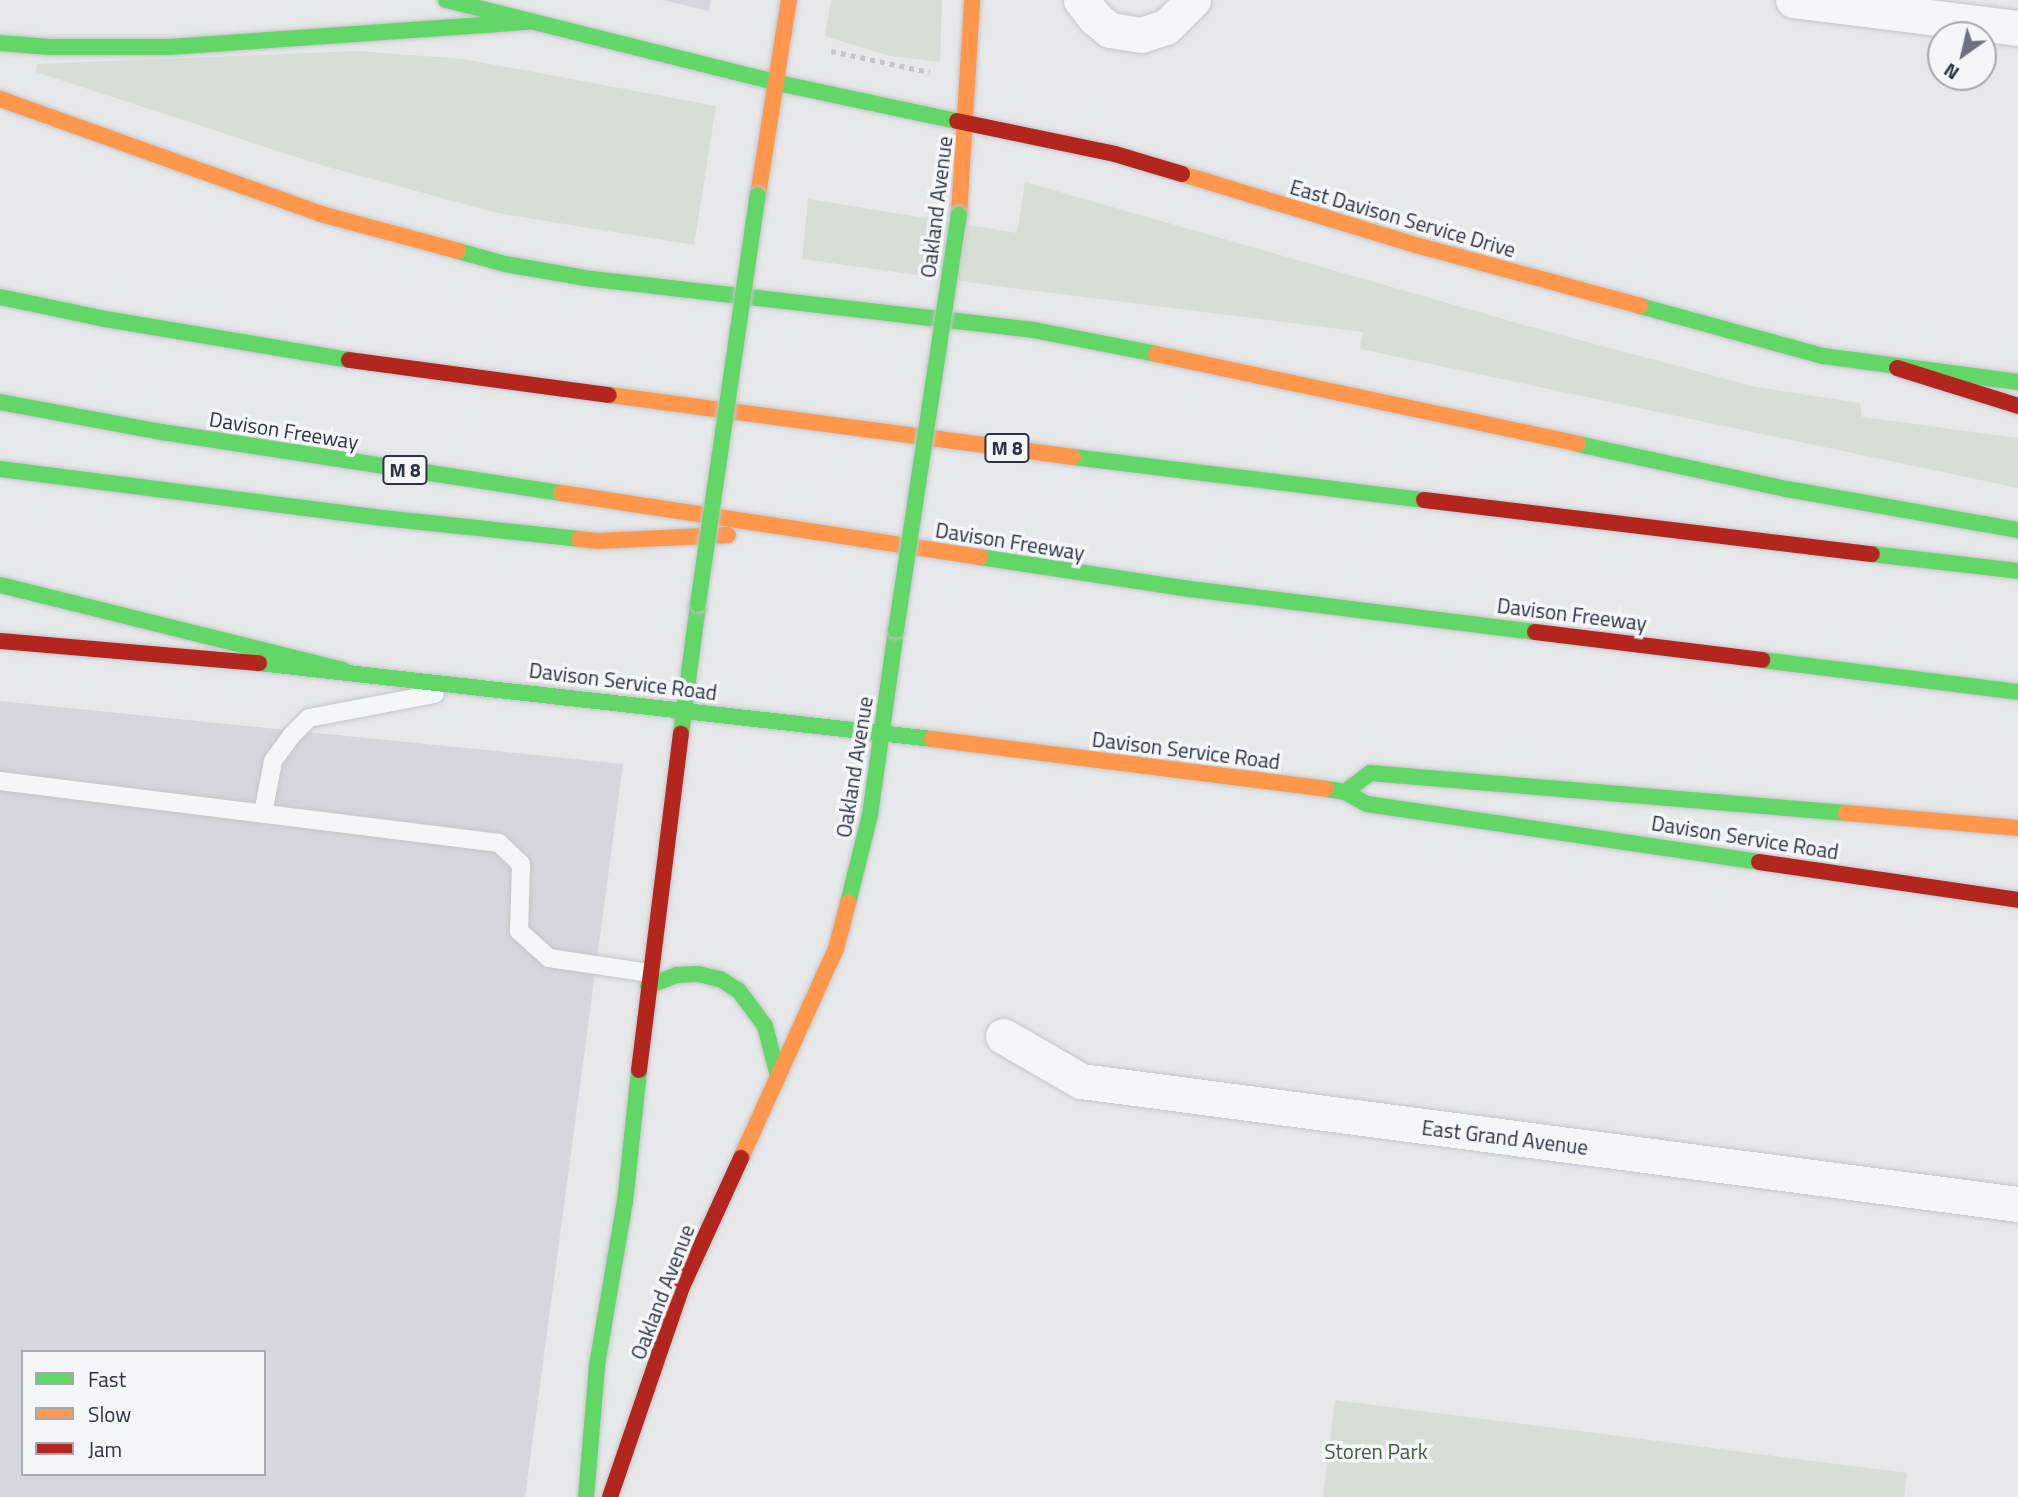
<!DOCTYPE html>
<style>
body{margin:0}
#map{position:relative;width:2018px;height:1497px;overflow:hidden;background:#e6e8ea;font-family:"Titillium Web",sans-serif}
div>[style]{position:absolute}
.built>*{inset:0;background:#d4d7dd}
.green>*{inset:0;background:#d6ded6}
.path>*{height:4.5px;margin-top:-2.25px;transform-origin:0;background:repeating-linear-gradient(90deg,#c5c6ca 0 5px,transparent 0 10px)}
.roads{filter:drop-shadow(0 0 2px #c4c6c8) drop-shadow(0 0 2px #c4c6c8)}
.lane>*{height:18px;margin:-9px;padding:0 9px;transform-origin:9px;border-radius:9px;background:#f5f6f7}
.street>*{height:35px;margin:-17.5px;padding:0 17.5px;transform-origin:17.5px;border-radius:17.5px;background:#f5f6f7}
.fast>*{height:16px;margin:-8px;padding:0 8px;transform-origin:8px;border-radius:8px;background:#63d668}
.slow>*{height:16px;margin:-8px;padding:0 8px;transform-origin:8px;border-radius:8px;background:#ff974d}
.jam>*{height:16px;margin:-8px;padding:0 8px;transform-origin:8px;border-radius:8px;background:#b3261e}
.bridges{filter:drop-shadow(0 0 2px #c4c6c8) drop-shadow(0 0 2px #c4c6c8)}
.fast-bridge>*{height:16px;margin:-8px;padding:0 8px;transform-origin:8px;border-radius:8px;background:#63d668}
span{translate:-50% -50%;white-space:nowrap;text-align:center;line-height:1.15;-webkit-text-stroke:7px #f4f6f9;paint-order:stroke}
.shield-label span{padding:2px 5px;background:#f4f6f9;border:2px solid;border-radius:5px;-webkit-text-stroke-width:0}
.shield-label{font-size:19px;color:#2b3445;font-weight:700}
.street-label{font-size:21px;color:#2b3445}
.park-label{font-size:21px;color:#3f6138}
.legend{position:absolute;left:21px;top:1350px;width:245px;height:126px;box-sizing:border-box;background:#f4f6f9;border:2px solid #a4a8b1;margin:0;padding:9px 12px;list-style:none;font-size:21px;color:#2b3445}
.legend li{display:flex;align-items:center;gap:14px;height:35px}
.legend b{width:35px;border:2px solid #a4a8b1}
.north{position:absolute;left:1927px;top:21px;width:70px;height:70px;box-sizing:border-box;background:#f4f6f9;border:2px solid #a4a8b1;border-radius:50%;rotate:214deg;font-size:19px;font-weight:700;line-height:28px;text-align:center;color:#2b3445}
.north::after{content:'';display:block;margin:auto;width:24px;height:32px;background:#6c737f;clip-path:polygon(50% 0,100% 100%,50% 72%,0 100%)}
</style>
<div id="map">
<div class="built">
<i style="clip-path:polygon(662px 0,711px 0,709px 11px)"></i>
<i style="clip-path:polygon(evenodd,0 701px,623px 764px,525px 1497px,0 1497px,0 701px,23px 1352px,264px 1352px,264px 1474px,23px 1474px,23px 1352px)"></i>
</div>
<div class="green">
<i style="clip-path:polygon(831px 0,942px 0,940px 62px,890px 56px,825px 36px)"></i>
<i style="clip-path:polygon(358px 51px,463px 59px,716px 106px,694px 245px,497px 213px,321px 165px,36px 72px,37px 64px)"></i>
<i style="clip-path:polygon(1025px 182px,1531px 327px,1756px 387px,1860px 403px,1862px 417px,2018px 438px,2018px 488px,1360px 349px,1363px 332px,1005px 287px,802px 259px,808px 199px,1017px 233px)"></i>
<i style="clip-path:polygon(1335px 1400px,1907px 1473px,1904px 1497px,1323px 1497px)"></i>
</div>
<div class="path">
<i style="left:831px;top:51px;width:101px;rotate:12deg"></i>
</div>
<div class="roads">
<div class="lane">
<i style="left:0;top:781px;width:503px;rotate:7.08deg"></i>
<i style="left:499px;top:843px;width:30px;rotate:44deg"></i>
<i style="left:521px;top:864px;width:67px;rotate:91.7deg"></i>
<i style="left:519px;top:931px;width:40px;rotate:42deg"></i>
<i style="left:549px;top:958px;width:101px;rotate:8.5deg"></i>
<i style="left:263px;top:813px;width:53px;rotate:-79.1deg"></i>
<i style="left:273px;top:761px;width:31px;rotate:-54deg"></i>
<i style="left:291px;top:736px;width:25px;rotate:-45deg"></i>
<i style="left:309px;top:718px;width:128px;rotate:-10.8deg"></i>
</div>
<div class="street">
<i style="left:1081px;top:0;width:23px;rotate:52deg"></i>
<i style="left:1095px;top:18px;width:19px;rotate:39deg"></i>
<i style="left:1110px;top:30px;width:31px;rotate:9deg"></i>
<i style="left:1141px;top:35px;width:26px;rotate:-18deg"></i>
<i style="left:1166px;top:27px;width:38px;rotate:-45deg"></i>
<i style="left:1793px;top:0;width:227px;rotate:7.1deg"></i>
<i style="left:1003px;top:1036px;width:90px;rotate:30deg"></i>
<i style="left:1081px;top:1081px;width:945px;rotate:7.48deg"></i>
</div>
<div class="fast">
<i style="left:446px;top:0;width:342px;rotate:14deg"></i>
<i style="left:778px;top:83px;width:183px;rotate:12deg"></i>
<i style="left:0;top:43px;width:50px;rotate:4.6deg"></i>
<i style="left:50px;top:47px;width:119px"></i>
<i style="left:169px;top:47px;width:360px;rotate:-4deg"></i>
<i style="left:458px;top:251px;width:49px;rotate:15.5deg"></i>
<i style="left:505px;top:264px;width:81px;rotate:9.9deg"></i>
<i style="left:585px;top:278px;width:451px;rotate:6.6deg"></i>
<i style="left:1033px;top:330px;width:125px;rotate:11deg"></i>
<i style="left:0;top:297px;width:107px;rotate:11.8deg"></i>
<i style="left:105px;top:319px;width:247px;rotate:9.5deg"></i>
<i style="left:1640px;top:306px;width:190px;rotate:15.3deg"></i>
<i style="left:1823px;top:356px;width:197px;rotate:7.6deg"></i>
<i style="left:0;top:402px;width:165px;rotate:10.5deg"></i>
<i style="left:162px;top:432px;width:404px;rotate:8.7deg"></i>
<i style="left:1578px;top:444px;width:214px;rotate:12.2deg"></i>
<i style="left:1787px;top:489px;width:235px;rotate:10.1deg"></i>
<i style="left:1073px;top:457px;width:354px;rotate:7deg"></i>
<i style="left:0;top:469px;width:377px;rotate:7.3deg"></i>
<i style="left:374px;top:517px;width:206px;rotate:6.1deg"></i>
<i style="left:1872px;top:554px;width:147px;rotate:6.6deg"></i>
<i style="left:980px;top:557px;width:212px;rotate:8.7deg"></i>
<i style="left:1190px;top:589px;width:348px;rotate:7.1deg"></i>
<i style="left:0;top:585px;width:353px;rotate:13.9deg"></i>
<i style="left:1762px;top:660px;width:258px;rotate:7.1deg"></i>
<i style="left:259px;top:663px;width:677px;rotate:6.44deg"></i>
<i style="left:681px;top:734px;width:131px;rotate:-82.5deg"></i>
<i style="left:1326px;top:789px;width:19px;rotate:9deg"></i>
<i style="left:1345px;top:792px;width:25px;rotate:29deg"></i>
<i style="left:1367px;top:804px;width:396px;rotate:8.4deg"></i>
<i style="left:1345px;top:792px;width:31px;rotate:-37deg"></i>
<i style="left:1370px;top:773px;width:478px;rotate:4.8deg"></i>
<i style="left:848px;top:903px;width:91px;rotate:-76deg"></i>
<i style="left:870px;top:815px;width:187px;rotate:-82deg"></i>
<i style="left:648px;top:986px;width:31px;rotate:-21deg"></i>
<i style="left:677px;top:975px;width:21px;rotate:-3deg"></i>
<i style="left:698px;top:974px;width:23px;rotate:13deg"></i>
<i style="left:720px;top:979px;width:22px;rotate:32deg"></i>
<i style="left:739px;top:991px;width:44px;rotate:53.4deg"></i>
<i style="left:765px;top:1026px;width:52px;rotate:75.4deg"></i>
<i style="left:586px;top:1497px;width:132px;rotate:-85.2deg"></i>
<i style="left:597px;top:1365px;width:165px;rotate:-80.3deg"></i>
<i style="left:625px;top:1202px;width:133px;rotate:-83.9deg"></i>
</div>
<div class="slow">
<i style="left:0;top:99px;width:341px;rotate:19.7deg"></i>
<i style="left:321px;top:214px;width:142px;rotate:15.1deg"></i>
<i style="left:1182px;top:174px;width:252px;rotate:16.9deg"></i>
<i style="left:1423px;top:247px;width:225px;rotate:15.2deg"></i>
<i style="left:758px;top:195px;width:197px;rotate:-81deg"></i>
<i style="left:959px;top:215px;width:215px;rotate:-86.5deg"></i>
<i style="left:1156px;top:354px;width:431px;rotate:12deg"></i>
<i style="left:609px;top:395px;width:468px;rotate:7.6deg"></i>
<i style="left:561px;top:493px;width:424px;rotate:8.7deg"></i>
<i style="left:579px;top:539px;width:19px;rotate:6deg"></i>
<i style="left:598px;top:541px;width:130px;rotate:-2.6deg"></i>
<i style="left:932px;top:739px;width:397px;rotate:7.2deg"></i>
<i style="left:1846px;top:813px;width:173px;rotate:5deg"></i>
<i style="left:741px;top:1158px;width:230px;rotate:-65.6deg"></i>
<i style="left:836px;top:949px;width:48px;rotate:-75.4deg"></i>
</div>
<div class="jam">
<i style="left:957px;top:121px;width:161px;rotate:11.8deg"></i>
<i style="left:1115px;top:154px;width:70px;rotate:16.6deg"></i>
<i style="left:349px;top:360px;width:262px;rotate:7.7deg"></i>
<i style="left:1897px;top:368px;width:127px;rotate:17.4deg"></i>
<i style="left:1424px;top:500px;width:451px;rotate:6.9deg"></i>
<i style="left:1535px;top:632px;width:229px;rotate:7deg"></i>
<i style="left:0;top:641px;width:260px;rotate:4.9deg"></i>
<i style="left:1759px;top:862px;width:262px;rotate:8.3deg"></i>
<i style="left:639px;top:1070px;width:339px;rotate:-82.9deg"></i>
<i style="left:610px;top:1497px;width:222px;rotate:-71.1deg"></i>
<i style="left:682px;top:1287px;width:142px;rotate:-65.4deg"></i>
</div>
</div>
<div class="bridges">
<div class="fast-bridge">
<i style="left:698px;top:604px;width:413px;rotate:-81.7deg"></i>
<i style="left:896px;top:630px;width:420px;rotate:-81.4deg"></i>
</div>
</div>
<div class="shield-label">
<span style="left:1007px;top:448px">M 8</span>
<span style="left:405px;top:470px">M 8</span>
</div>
<div class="street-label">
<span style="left:936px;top:207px;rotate:-83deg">Oakland Avenue</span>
<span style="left:1403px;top:218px;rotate:16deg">East Davison Service Drive</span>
<span style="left:284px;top:430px;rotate:9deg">Davison Freeway</span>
<span style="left:1010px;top:541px;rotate:9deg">Davison Freeway</span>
<span style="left:1572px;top:614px;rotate:7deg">Davison Freeway</span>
<span style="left:623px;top:681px;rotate:7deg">Davison Service Road</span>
<span style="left:1186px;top:750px;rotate:7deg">Davison Service Road</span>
<span style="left:854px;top:767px;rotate:-81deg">Oakland Avenue</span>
<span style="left:1745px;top:837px;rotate:9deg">Davison Service Road</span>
<span style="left:1505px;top:1137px;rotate:7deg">East Grand Avenue</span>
<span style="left:662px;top:1292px;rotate:-69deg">Oakland Avenue</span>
</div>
<div class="park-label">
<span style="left:1376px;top:1451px">Storen Park</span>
</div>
<ul class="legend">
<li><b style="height:9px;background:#63d668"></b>Fast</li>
<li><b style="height:9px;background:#ff974d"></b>Slow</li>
<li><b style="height:9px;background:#b3261e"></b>Jam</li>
</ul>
<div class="north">N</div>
</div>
